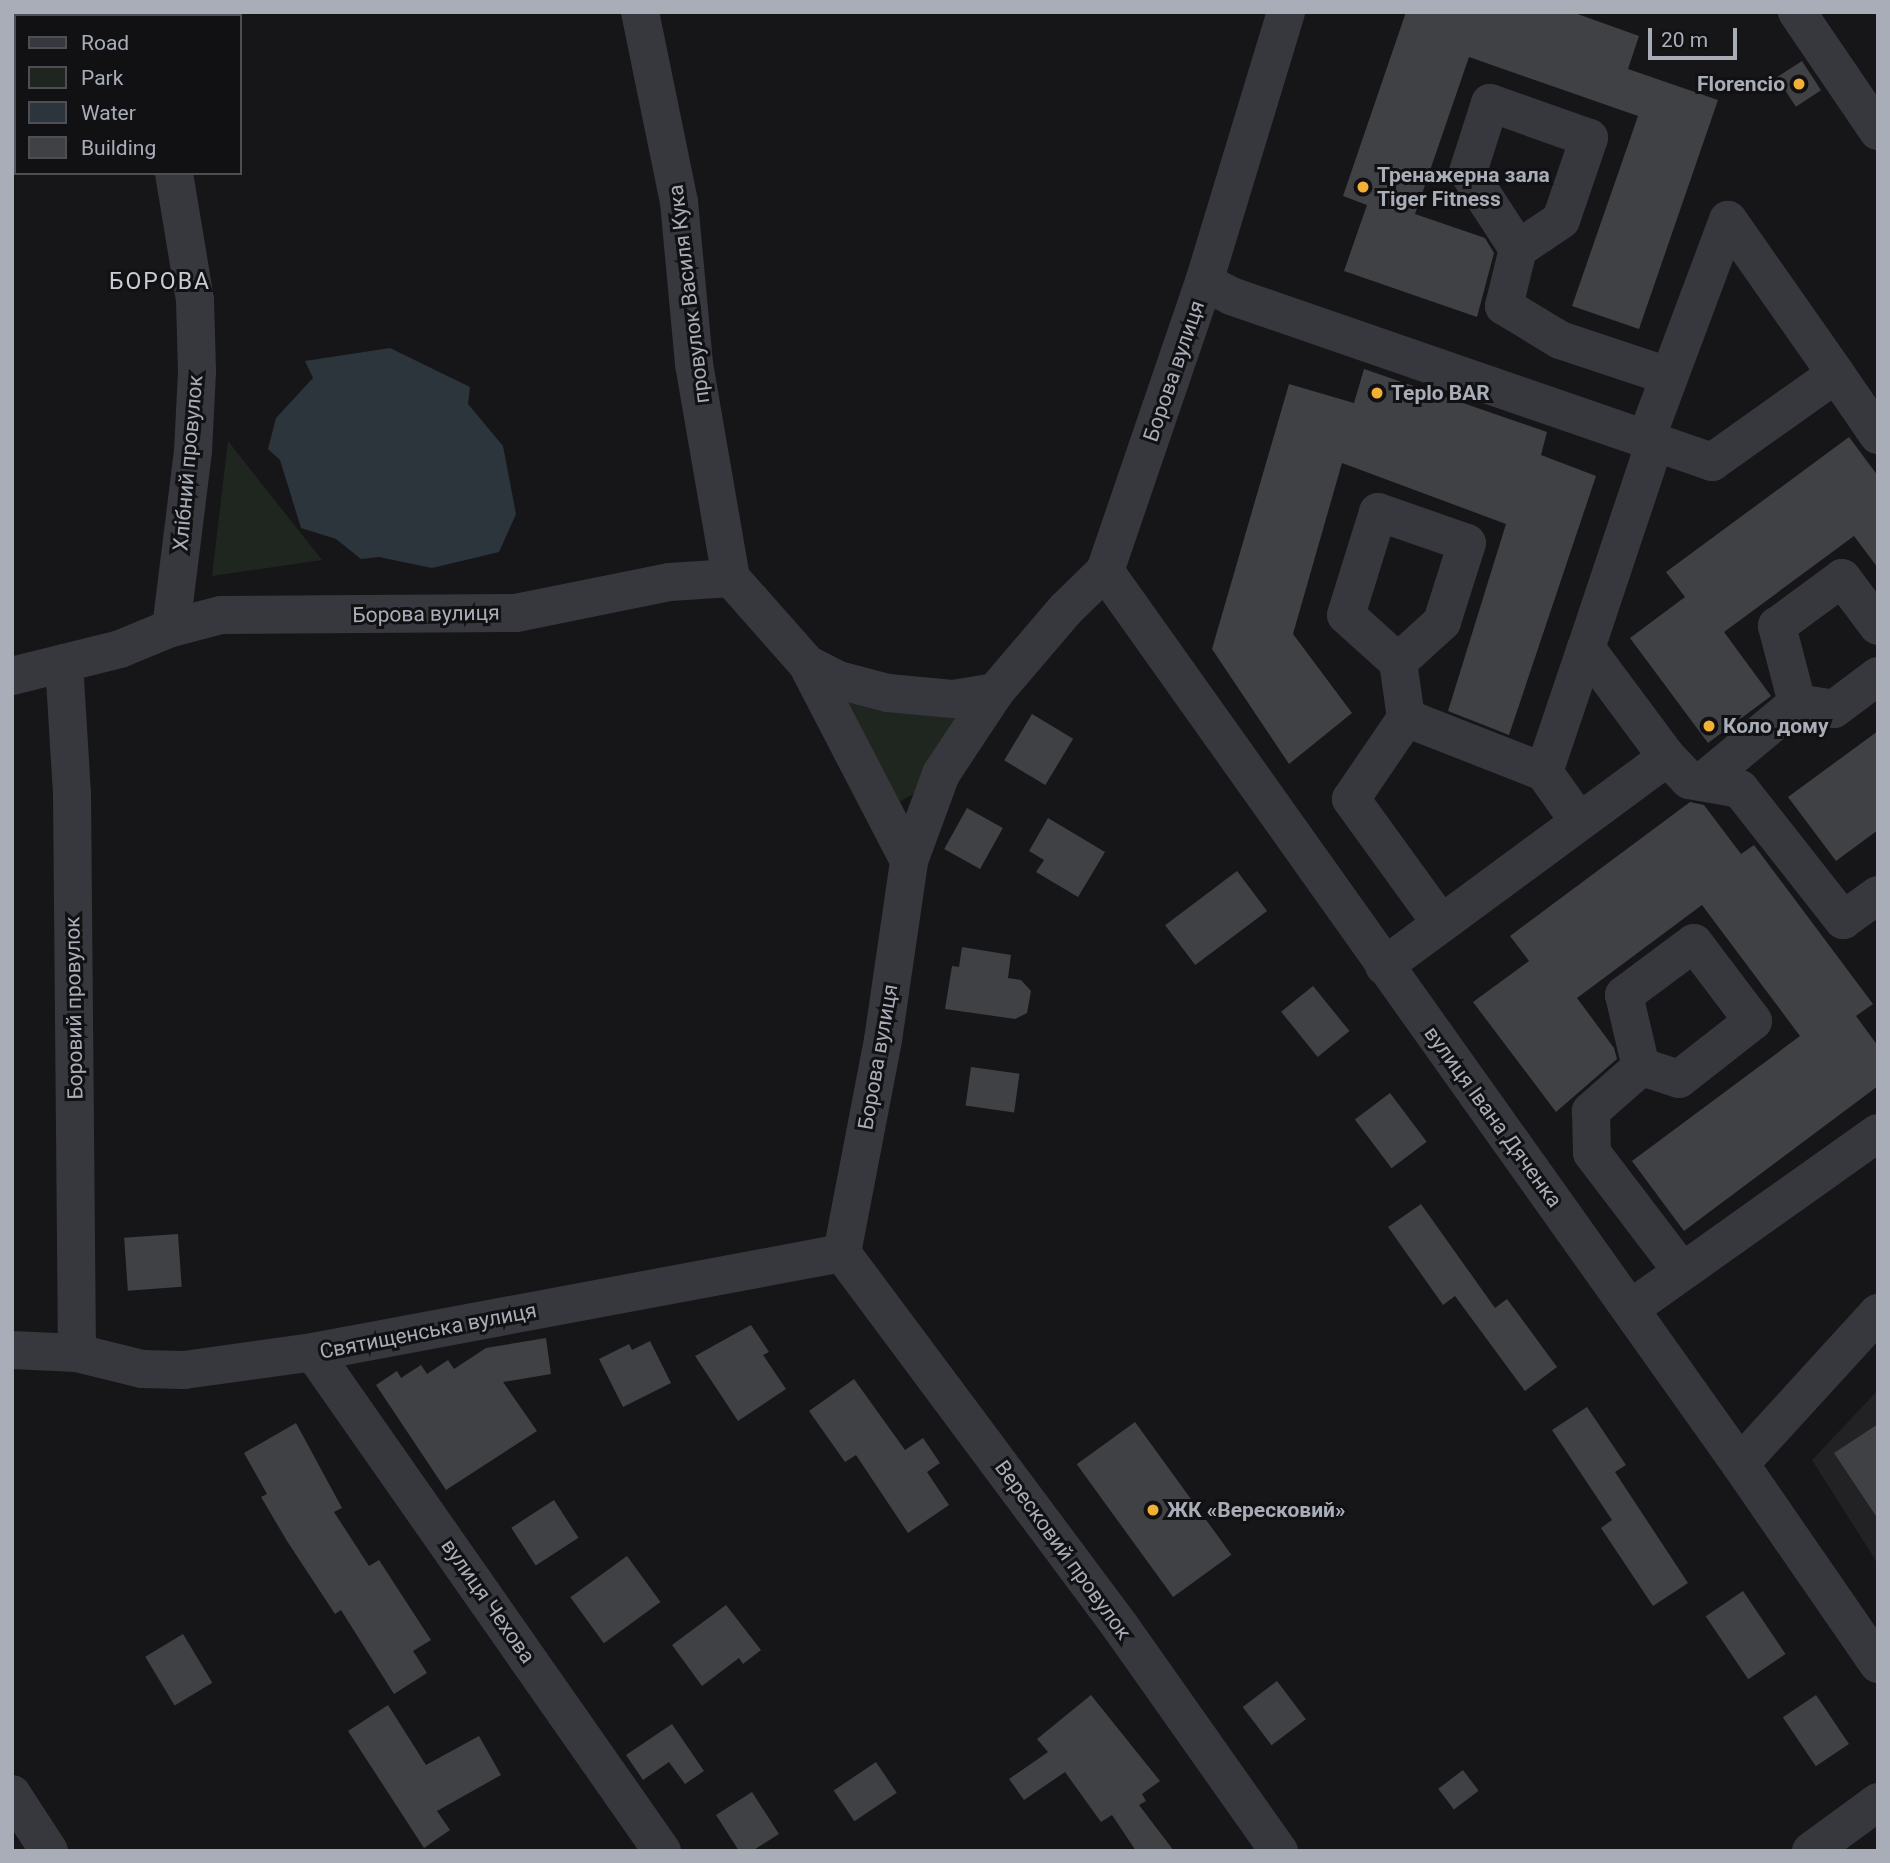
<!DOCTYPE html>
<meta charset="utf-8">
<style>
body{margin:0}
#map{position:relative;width:1890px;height:1863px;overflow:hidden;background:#161618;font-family:Roboto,sans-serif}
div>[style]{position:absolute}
.built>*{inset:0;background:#222225}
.green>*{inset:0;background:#1e261f}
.water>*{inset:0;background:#2c353c}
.building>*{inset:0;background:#404145;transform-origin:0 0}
.minor>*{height:38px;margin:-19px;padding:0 19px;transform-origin:19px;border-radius:19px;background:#37383d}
.dots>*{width:19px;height:19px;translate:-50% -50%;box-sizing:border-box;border:4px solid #111113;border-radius:50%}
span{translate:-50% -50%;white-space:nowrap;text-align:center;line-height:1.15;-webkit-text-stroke:6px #111113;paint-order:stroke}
.poi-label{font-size:21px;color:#a8adb8;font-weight:700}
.right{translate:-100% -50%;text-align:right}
.left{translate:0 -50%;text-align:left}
.street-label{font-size:21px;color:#a8adb8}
.neighbourhood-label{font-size:23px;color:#c9ccd4;letter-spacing:2px}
.frame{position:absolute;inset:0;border:14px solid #a8adb8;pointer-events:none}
.legend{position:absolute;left:14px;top:14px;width:228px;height:161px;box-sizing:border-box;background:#111113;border:2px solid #4d4f55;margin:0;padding:9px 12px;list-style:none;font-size:21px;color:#a8adb8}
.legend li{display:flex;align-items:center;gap:14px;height:35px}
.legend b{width:35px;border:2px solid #4d4f55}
.scale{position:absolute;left:1648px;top:28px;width:89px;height:32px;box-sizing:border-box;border:4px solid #a8adb8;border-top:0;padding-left:9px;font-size:21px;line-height:24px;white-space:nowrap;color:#a8adb8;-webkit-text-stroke:5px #111113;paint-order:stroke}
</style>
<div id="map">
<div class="built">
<i style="clip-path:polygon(1878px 1390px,1878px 1564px,1812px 1460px)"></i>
</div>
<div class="green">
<i style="clip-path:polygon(228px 441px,322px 560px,212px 576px)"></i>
<i style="clip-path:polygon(830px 695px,960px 715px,915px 793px,899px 802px)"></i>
</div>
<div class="water">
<i style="clip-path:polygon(390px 348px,470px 387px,468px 404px,503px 446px,516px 514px,499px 552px,432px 568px,379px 557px,361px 559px,336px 539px,301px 528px,280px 460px,268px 449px,276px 418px,313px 378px,305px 361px)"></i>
</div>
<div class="building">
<i style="clip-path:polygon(1406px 12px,1572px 12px,1639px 36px,1628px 69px,1718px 100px,1639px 329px,1572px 306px,1638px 116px,1469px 57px,1415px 214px,1485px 238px,1494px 253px,1477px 317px,1344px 271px,1367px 205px,1343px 196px)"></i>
<i style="left:1802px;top:61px;width:35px;height:30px;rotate:57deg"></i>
<i style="clip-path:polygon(1364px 369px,1547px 432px,1541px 455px,1596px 476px,1509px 735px,1448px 711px,1506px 524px,1342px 463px,1293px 634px,1352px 713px,1289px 764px,1212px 649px,1289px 384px,1354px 403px)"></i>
<i style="clip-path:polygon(1849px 437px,1878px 476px,1878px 568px,1854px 536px,1724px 632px,1771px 696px,1708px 743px,1630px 638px,1685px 597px,1666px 572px)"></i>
<i style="left:1032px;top:714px;width:48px;height:54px;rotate:31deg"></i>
<i style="clip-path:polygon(1878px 731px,1878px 830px,1836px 861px,1788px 797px)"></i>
<i style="clip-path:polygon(1690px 802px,1704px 805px,1741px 854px,1754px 845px,1873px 1004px,1856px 1016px,1878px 1046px,1878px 1086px,1684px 1231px,1632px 1161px,1800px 1036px,1702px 905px,1577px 998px,1614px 1048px,1617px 1059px,1556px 1112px,1473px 1002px,1529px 961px,1510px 936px)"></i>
<i style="left:967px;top:808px;width:41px;height:47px;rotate:29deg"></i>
<i style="clip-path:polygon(1048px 818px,1105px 852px,1078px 897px,1036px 872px,1044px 860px,1029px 851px)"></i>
<i style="left:1237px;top:871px;width:50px;height:90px;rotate:53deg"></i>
<i style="clip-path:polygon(962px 947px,1011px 955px,1008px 978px,1021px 980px,1031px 991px,1027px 1013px,1015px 1019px,945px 1009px,952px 966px,959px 967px)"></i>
<i style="left:1313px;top:986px;width:58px;height:41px;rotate:51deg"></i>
<i style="left:971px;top:1067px;width:49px;height:39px;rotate:8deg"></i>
<i style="left:1390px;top:1093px;width:61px;height:44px;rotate:53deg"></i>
<i style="clip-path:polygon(1421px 1204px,1495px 1308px,1507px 1299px,1557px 1367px,1525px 1391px,1455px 1296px,1443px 1305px,1388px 1227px)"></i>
<i style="left:178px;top:1234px;width:53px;height:54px;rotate:86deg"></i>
<i style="clip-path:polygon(751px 1325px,769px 1352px,763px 1355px,786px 1389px,738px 1421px,695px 1356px)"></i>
<i style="clip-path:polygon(546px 1338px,551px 1374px,503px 1382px,537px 1431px,446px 1490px,376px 1385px,397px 1371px,401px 1378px,421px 1365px,427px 1374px,448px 1360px,454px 1369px,486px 1348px)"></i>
<i style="clip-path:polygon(650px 1341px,671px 1383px,623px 1407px,599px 1359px,629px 1344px,632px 1350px)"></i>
<i style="clip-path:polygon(854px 1379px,905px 1450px,923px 1438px,940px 1463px,927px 1472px,949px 1505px,908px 1533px,856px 1455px,845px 1462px,809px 1411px)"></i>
<i style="clip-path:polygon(1587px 1407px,1626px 1465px,1615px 1472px,1688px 1583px,1653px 1606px,1601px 1528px,1612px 1520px,1552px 1430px)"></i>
<i style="left:1135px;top:1422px;width:164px;height:72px;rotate:54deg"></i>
<i style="clip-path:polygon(296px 1423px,342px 1508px,334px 1512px,369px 1566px,379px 1560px,431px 1640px,413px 1651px,427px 1673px,394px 1694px,341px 1610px,335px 1614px,287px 1541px,261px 1497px,267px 1494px,244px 1453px)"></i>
<i style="clip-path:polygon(1878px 1424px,1878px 1519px,1834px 1453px)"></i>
<i style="left:554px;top:1500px;width:45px;height:51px;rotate:57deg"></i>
<i style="left:627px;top:1556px;width:57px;height:70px;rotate:54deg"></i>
<i style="left:1743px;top:1591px;width:76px;height:45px;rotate:56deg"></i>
<i style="clip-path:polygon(726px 1605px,761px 1650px,743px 1664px,739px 1658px,702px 1686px,672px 1645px)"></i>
<i style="left:183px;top:1634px;width:57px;height:44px;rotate:59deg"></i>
<i style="left:1277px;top:1681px;width:48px;height:43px;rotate:53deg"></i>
<i style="clip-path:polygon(1091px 1695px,1160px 1781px,1142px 1794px,1146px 1801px,1139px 1805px,1174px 1851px,1136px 1851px,1112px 1815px,1101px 1822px,1065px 1772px,1024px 1800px,1009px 1779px,1048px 1752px,1037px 1739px)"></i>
<i style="left:1816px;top:1695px;width:59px;height:40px;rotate:56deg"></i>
<i style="clip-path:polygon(388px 1705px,426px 1765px,479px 1736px,501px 1775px,437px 1811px,450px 1830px,424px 1848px,348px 1731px)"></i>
<i style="clip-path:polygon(672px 1724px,704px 1771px,685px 1784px,669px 1762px,643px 1780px,626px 1755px)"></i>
<i style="left:876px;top:1762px;width:37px;height:51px;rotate:56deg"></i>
<i style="left:1463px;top:1770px;width:26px;height:31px;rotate:53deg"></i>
<i style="clip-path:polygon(752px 1792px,779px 1834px,752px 1851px,739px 1851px,716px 1815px)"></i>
</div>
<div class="minor">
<i style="left:148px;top:12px;width:4px;rotate:90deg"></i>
<i style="left:640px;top:12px;width:194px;rotate:78.4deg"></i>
<i style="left:679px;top:202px;width:163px;rotate:84.7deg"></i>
<i style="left:694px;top:364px;width:217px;rotate:80.2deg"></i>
<i style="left:1797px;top:12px;width:144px;rotate:55.8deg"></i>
<i style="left:1518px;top:249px;width:52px;rotate:-34deg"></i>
<i style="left:1561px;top:220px;width:87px;rotate:-71.1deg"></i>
<i style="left:1589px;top:138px;width:105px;rotate:-160.5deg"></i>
<i style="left:1490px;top:103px;width:72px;rotate:107.7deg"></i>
<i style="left:1468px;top:172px;width:92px;rotate:57deg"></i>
<i style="left:1518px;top:249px;width:59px;rotate:103.8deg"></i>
<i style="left:1504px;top:306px;width:66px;rotate:31.3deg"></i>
<i style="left:1560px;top:340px;width:114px;rotate:18.4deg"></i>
<i style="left:1204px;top:282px;width:30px;rotate:27deg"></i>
<i style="left:1231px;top:296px;width:509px;rotate:19.04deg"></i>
<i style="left:1712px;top:462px;width:152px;rotate:-35.4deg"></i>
<i style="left:1836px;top:374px;width:188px;rotate:-125deg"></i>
<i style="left:1836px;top:374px;width:74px;rotate:55.5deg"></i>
<i style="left:1646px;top:439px;width:234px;rotate:-69.5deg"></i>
<i style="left:1655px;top:442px;width:217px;rotate:108.5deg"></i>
<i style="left:1586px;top:648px;width:136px;rotate:53.4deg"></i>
<i style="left:1105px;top:571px;width:1096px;rotate:54.58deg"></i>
<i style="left:1740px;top:1464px;width:243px;rotate:55.4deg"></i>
<i style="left:171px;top:628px;width:178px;rotate:-82.9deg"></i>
<i style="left:193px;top:451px;width:80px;rotate:-87.1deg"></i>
<i style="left:197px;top:371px;width:71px;rotate:-91.6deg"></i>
<i style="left:195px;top:300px;width:129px;rotate:-99.4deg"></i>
<i style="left:1398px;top:662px;width:70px;rotate:-137.9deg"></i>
<i style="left:1346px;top:615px;width:108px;rotate:-72.7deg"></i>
<i style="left:1378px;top:512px;width:94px;rotate:19.2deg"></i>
<i style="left:1467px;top:543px;width:83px;rotate:107.6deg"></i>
<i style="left:1442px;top:622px;width:59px;rotate:137.7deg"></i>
<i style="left:1398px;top:662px;width:57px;rotate:81.9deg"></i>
<i style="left:64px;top:663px;width:130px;rotate:86.5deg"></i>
<i style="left:72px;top:793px;width:560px;rotate:89.49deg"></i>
<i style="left:807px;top:664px;width:222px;rotate:62.6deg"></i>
<i style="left:12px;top:676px;width:111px;rotate:-14deg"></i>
<i style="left:120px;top:649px;width:55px;rotate:-22.4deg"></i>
<i style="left:171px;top:628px;width:52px;rotate:-14.6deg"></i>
<i style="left:221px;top:615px;width:295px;rotate:-0.4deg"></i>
<i style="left:516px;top:613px;width:157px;rotate:-11.4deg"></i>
<i style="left:670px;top:582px;width:61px;rotate:-3.8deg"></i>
<i style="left:731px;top:578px;width:115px;rotate:48.5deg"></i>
<i style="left:807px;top:664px;width:35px;rotate:27deg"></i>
<i style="left:838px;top:680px;width:52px;rotate:14.6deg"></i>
<i style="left:888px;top:693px;width:65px;rotate:5.3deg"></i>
<i style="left:953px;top:699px;width:43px;rotate:-9.5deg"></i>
<i style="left:995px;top:692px;width:109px;rotate:-49.5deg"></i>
<i style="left:1066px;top:609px;width:54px;rotate:-44.3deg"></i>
<i style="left:1105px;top:571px;width:305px;rotate:-71.1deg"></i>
<i style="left:1204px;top:282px;width:282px;rotate:-73.1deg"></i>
<i style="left:1797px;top:703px;width:80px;rotate:-104.6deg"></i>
<i style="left:1777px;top:626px;width:81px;rotate:-36.4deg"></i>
<i style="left:1842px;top:578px;width:60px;rotate:53.1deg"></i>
<i style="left:1544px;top:772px;width:131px;rotate:-71.3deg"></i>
<i style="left:1702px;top:782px;width:124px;rotate:-39.7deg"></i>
<i style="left:1797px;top:703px;width:37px;rotate:9deg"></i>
<i style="left:1834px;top:709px;width:55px;rotate:-36.9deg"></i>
<i style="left:1440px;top:922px;width:152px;rotate:-125.9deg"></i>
<i style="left:1351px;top:799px;width:98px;rotate:-55.8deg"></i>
<i style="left:1406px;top:718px;width:148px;rotate:21.4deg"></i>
<i style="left:1544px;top:772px;width:59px;rotate:54.7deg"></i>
<i style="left:1384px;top:966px;width:352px;rotate:-36.4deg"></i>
<i style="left:1667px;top:757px;width:32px;rotate:46deg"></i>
<i style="left:1689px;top:780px;width:52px;rotate:10deg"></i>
<i style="left:1740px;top:789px;width:167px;rotate:51.8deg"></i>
<i style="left:1843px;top:920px;width:43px;rotate:-35.5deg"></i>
<i style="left:1641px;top:1067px;width:74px;rotate:-103.3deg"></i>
<i style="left:1624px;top:995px;width:87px;rotate:-36.6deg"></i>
<i style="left:1694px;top:943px;width:98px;rotate:52.9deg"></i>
<i style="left:1753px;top:1021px;width:94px;rotate:141.9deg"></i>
<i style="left:1679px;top:1079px;width:40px;rotate:-162deg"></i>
<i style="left:1641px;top:1067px;width:67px;rotate:138.7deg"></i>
<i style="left:1591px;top:1111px;width:42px;rotate:88.6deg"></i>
<i style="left:1592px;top:1153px;width:148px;rotate:52.7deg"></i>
<i style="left:842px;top:1253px;width:465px;rotate:53.3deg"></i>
<i style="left:1120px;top:1626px;width:276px;rotate:54.8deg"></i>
<i style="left:842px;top:1253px;width:217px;rotate:-79.1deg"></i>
<i style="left:883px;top:1040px;width:181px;rotate:-81.7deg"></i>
<i style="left:909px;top:861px;width:93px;rotate:-69.8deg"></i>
<i style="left:941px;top:774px;width:98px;rotate:-56.6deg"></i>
<i style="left:1630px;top:1309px;width:304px;rotate:-35.4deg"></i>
<i style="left:12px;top:1350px;width:65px;rotate:2.6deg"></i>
<i style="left:77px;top:1353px;width:67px;rotate:13.8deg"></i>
<i style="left:142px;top:1369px;width:42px;rotate:1.4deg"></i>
<i style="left:184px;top:1370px;width:130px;rotate:-7.9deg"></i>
<i style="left:313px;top:1352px;width:538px;rotate:-10.6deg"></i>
<i style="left:313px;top:1352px;width:609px;rotate:55.03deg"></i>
<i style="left:1740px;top:1464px;width:205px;rotate:-47.6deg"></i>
<i style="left:12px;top:1794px;width:68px;rotate:57deg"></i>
<i style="left:1811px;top:1851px;width:83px;rotate:-36.2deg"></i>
</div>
<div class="dots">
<i style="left:1799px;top:84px;background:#f2b134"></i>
<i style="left:1363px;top:187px;background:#f2b134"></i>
<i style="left:1377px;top:393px;background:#f2b134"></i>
<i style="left:1709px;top:726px;background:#f2b134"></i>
<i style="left:1153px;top:1510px;background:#f2b134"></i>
</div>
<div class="poi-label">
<span class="right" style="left:1785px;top:84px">Florencio</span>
<span class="left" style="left:1377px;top:187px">Тренажерна зала<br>Tiger Fitness</span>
<span class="left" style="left:1391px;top:393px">Teplo BAR</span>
<span class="left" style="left:1723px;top:726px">Коло дому</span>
<span class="left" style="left:1167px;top:1510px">ЖК «Вересковий»</span>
</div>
<div class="street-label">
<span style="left:689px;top:294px;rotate:-97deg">провулок Василя Кука</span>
<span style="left:1174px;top:371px;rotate:-71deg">Борова вулиця</span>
<span style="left:188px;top:463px;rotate:-85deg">Хлібний провулок</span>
<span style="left:426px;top:614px;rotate:-1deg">Борова вулиця</span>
<span style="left:74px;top:1008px;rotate:-91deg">Боровий провулок</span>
<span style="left:878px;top:1057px;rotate:-80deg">Борова вулиця</span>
<span style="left:1493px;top:1117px;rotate:54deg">вулиця Івана Дяченка</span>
<span style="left:428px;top:1331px;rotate:-11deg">Святищенська вулиця</span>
<span style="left:1063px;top:1550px;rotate:54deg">Вересковий провулок</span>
<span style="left:488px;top:1601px;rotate:55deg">вулиця Чехова</span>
</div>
<div class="neighbourhood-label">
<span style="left:160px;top:282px">БОРОВА</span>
</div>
<div class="frame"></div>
<ul class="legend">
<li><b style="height:9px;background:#37383d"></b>Road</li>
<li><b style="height:19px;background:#1e261f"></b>Park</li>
<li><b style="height:19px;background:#2c353c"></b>Water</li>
<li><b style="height:19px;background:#404145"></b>Building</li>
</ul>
<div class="scale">20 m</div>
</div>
